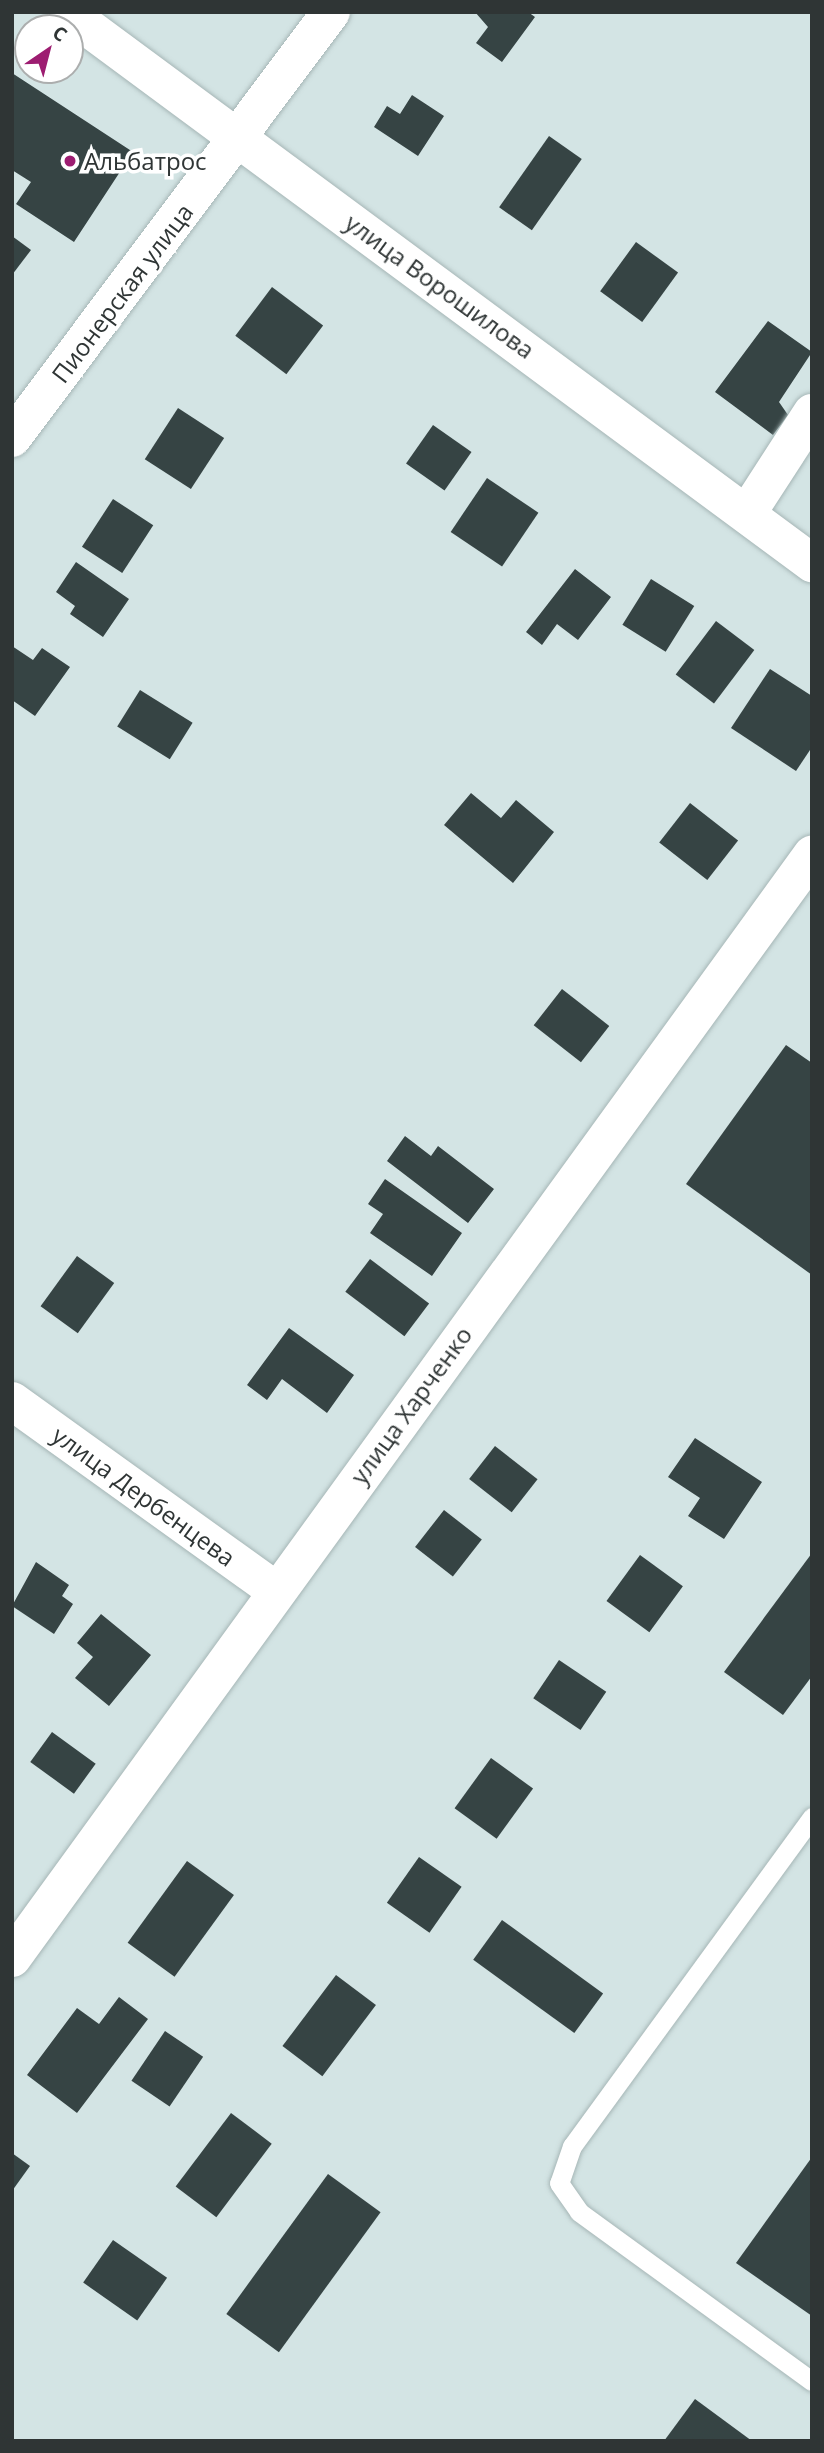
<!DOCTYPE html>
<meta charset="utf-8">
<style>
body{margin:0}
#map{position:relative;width:824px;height:2453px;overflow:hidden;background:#d3e4e4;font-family:"Open Sans",sans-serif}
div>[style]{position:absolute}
.building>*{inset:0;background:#364444;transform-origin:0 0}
.roads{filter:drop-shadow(0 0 2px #a6b6b6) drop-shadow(0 0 2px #a6b6b6)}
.lane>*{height:19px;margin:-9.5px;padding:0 9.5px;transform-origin:9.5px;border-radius:9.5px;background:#fff}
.street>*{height:38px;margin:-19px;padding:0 19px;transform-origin:19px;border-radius:19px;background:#fff}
.secondary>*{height:38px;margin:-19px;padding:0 19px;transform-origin:19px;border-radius:19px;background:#fff}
.dots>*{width:19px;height:19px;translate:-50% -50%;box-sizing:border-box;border:4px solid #fff;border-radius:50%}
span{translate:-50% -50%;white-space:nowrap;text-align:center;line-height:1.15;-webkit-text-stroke:7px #fff;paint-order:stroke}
.poi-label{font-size:24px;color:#2f3535}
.left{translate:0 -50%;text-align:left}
.street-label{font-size:24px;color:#2f3535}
.frame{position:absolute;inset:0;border:14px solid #2f3535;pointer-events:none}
.north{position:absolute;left:14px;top:14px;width:70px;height:70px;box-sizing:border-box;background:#fff;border:2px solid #acaeae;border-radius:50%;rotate:35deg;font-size:19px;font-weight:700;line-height:28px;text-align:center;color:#2f3535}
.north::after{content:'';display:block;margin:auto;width:24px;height:32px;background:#9d1d71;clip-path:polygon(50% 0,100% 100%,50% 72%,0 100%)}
</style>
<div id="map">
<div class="building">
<i style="clip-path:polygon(475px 12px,528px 12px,535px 17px,502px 62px,476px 43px,488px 27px)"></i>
<i style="clip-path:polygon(12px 73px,133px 152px,74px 242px,16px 204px,31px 182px,12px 170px)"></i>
<i style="clip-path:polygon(412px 95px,444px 116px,418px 156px,374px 127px,387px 106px,400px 114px)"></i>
<i style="left:549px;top:136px;width:40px;height:87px;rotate:35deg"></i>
<i style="clip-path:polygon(12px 236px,31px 250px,12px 275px)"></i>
<i style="left:636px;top:242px;width:52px;height:61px;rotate:36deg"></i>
<i style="left:272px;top:287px;width:64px;height:61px;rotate:37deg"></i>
<i style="clip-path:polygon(768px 321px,812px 352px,779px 402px,788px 415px,773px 435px,715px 392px)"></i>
<i style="left:178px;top:408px;width:55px;height:61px;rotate:33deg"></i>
<i style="left:433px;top:425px;width:47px;height:47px;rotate:35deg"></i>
<i style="left:487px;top:478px;width:62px;height:65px;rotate:34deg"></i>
<i style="left:113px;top:499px;width:48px;height:57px;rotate:33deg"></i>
<i style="clip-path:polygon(76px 562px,129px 599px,103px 637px,70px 614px,75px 606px,56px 592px)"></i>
<i style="clip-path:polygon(575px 569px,611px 597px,578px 640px,557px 624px,542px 645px,526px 632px)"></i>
<i style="left:651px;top:579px;width:51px;height:54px;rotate:32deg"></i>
<i style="left:716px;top:621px;width:48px;height:67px;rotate:37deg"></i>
<i style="clip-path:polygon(12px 646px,33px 660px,42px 648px,70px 667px,35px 716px,12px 700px)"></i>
<i style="clip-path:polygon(770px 669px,812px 696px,812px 747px,796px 771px,731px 728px)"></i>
<i style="left:140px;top:690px;width:62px;height:43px;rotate:32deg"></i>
<i style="clip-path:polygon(471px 793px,501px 818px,516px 800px,554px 832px,513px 883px,444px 825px)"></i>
<i style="left:690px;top:803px;width:61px;height:50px;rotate:38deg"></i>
<i style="left:562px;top:989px;width:60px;height:46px;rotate:38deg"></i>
<i style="clip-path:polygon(786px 1045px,812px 1063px,812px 1275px,686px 1184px)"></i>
<i style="clip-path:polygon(405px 1136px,431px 1156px,438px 1146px,494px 1189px,468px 1223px,387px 1161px)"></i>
<i style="clip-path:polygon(385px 1179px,462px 1233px,432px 1276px,370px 1233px,383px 1214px,368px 1204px)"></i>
<i style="left:77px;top:1256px;width:46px;height:62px;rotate:36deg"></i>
<i style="left:370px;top:1259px;width:74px;height:41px;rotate:37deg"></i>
<i style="clip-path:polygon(289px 1328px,354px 1375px,327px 1413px,282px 1379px,267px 1400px,247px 1385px)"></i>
<i style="clip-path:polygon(695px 1438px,762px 1482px,724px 1539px,688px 1516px,700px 1498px,668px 1477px)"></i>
<i style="left:495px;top:1446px;width:54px;height:42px;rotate:38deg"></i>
<i style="left:444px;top:1510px;width:48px;height:47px;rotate:38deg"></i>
<i style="clip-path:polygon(812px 1553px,812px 1676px,783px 1715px,724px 1672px)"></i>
<i style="left:640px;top:1555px;width:53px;height:57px;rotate:36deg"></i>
<i style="clip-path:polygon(36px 1562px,69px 1585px,62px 1596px,73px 1604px,54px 1634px,12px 1606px)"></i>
<i style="clip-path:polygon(101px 1614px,151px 1655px,109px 1706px,75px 1678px,93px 1657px,77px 1643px)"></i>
<i style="left:559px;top:1660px;width:57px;height:46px;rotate:34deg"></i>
<i style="left:52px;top:1732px;width:54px;height:37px;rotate:36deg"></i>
<i style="left:491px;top:1758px;width:52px;height:62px;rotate:36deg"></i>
<i style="left:419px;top:1857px;width:52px;height:56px;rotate:35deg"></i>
<i style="left:187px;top:1861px;width:58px;height:101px;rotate:36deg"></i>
<i style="left:502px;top:1920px;width:125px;height:49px;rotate:36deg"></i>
<i style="left:336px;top:1975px;width:50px;height:89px;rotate:37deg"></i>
<i style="clip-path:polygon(119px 1997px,148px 2019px,77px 2113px,27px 2075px,77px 2008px,99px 2024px)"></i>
<i style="left:165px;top:2031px;width:46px;height:60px;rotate:34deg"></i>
<i style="left:231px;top:2113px;width:51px;height:92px;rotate:37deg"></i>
<i style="clip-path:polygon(12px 2153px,30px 2166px,12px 2191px)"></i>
<i style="clip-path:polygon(812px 2157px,812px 2316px,736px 2263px)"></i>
<i style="left:328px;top:2174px;width:65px;height:173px;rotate:36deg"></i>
<i style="left:113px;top:2240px;width:66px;height:52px;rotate:35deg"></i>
<i style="clip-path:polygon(695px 2399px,752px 2441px,664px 2441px)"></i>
</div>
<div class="roads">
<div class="lane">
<i style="left:812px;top:1817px;width:407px;rotate:126.1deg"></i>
<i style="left:572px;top:2146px;width:39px;rotate:109deg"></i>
<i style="left:559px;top:2183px;width:35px;rotate:55deg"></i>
<i style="left:579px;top:2212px;width:288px;rotate:36deg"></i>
</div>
<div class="street">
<i style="left:12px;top:438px;width:532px;rotate:-53.17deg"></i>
<i style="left:748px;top:512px;width:118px;rotate:-57.1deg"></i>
<i style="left:12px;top:1401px;width:325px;rotate:35.7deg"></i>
</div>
<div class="secondary">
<i style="left:67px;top:12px;width:927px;rotate:36.49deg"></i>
<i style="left:12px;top:1958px;width:1363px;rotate:-54.05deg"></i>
</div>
</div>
<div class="dots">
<i style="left:70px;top:161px;background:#9d1d71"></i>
</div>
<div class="poi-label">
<span class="left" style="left:84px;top:161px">Альбатрос</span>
</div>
<div class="street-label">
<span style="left:440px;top:286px;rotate:36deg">улица Ворошилова</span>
<span style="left:122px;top:293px;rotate:-53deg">Пионерская улица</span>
<span style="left:411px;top:1405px;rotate:-54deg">улица Харченко</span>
<span style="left:144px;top:1496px;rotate:36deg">улица Дербенцева</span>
</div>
<div class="frame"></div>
<div class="north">С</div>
</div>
